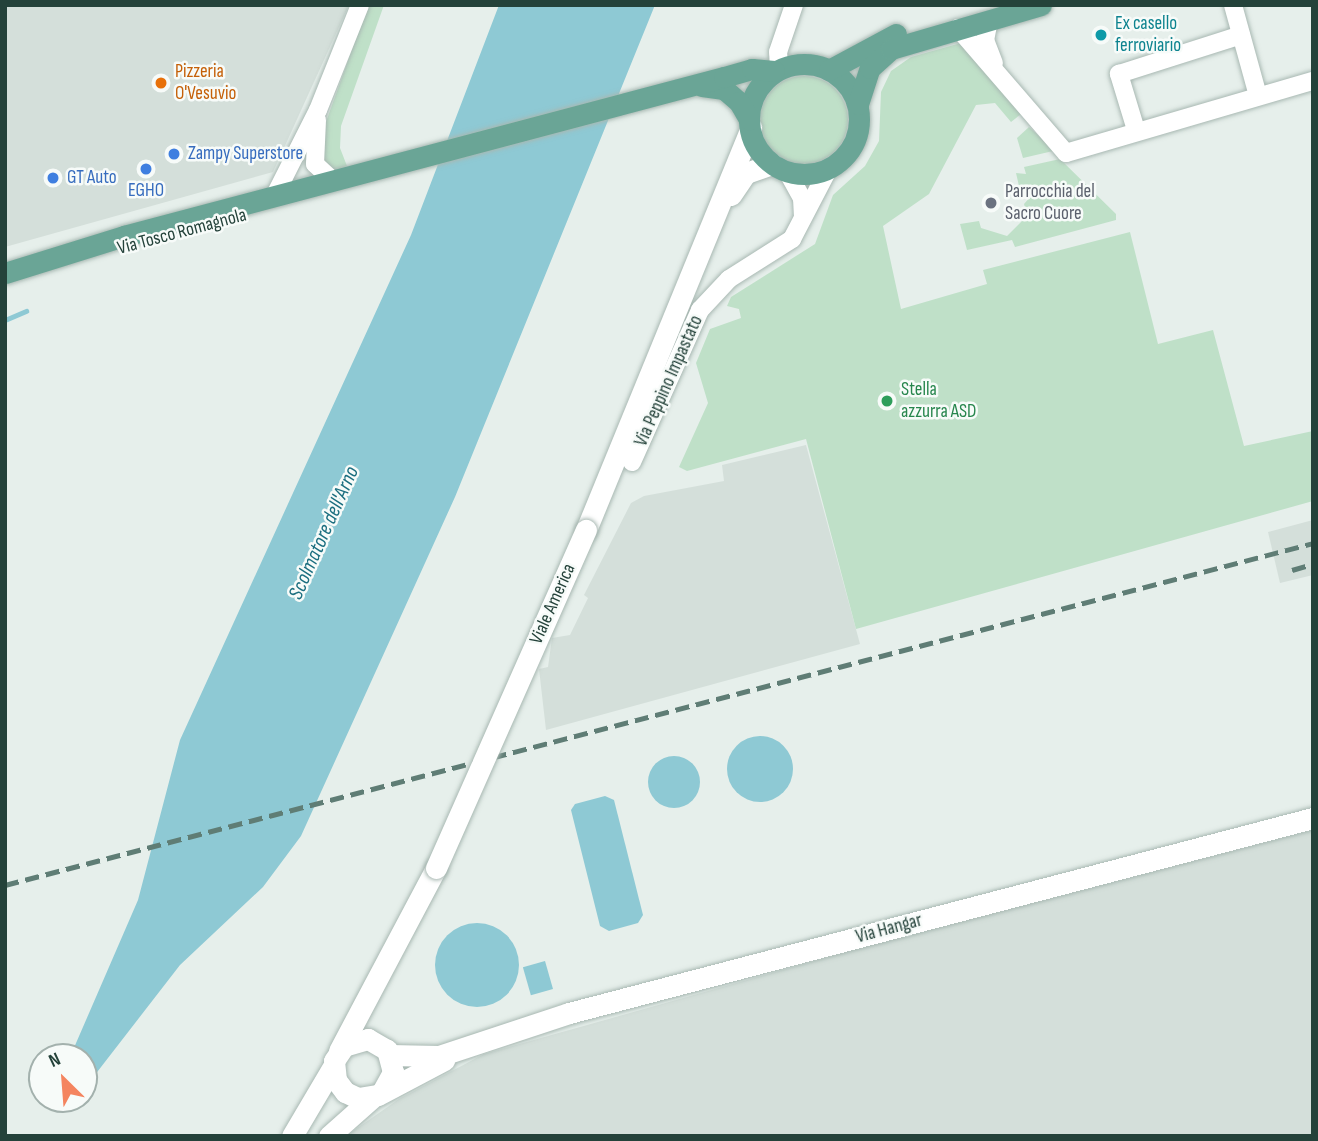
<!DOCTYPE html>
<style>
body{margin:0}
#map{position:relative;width:1318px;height:1141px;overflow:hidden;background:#e6efeb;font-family:"Sofia Sans Condensed",sans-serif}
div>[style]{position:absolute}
.built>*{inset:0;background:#d4dfda}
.green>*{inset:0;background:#bfe0c8}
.round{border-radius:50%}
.water>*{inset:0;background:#8ec9d4;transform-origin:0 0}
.stream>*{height:4.5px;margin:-2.25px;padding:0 2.25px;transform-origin:2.25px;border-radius:2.25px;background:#8ec9d4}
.roads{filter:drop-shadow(0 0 2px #a8b8b2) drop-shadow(0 0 2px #a8b8b2)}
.minor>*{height:18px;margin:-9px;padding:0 9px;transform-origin:9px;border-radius:9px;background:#fff}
.tertiary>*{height:21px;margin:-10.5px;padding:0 10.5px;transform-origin:10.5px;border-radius:10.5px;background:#fff}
.primary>*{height:21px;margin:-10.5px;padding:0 10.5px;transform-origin:10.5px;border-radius:10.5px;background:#6aa596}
.primary>.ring{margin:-10.5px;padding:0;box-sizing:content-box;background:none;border:21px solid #6aa596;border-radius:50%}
.rail>*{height:4.5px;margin-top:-2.25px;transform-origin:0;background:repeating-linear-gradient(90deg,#5f7d75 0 14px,transparent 0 21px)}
.bridges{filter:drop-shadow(0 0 2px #a8b8b2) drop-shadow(0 0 2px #a8b8b2)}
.tertiary-bridge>*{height:21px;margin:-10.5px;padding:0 10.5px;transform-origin:10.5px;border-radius:10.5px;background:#fff}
.dots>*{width:19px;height:19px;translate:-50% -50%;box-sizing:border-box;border:4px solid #f7fbf9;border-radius:50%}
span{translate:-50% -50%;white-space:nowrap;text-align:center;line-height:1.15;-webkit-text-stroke:5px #f7fbf9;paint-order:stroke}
.culture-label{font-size:19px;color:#0d838f}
.left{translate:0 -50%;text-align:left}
.food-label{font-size:19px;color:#c56008}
.shop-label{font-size:19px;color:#366cbe}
.worship-label{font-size:19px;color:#5b616d}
.street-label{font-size:19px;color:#24423a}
.leisure-label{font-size:19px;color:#27864d}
.water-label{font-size:21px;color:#1c6f80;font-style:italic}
.frame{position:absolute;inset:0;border:7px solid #24423a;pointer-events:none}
.north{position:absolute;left:28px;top:1043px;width:70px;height:70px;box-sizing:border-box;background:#f7fbf9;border:2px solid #a3b1ad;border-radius:50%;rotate:335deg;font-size:19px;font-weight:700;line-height:28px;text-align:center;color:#24423a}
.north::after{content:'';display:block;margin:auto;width:24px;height:32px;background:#f4845f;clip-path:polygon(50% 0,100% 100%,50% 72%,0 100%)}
</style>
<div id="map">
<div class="built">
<i style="clip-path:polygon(5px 5px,349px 5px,273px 172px,5px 247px)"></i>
<i style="clip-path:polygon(806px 445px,860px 644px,546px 730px,539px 669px,548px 667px,552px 638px,570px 635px,588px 598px,584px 595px,631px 503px,644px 496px,724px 481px,722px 465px)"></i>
<i style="clip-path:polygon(1313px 520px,1313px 575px,1280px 583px,1268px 532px)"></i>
<i style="clip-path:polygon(1313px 830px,1313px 1136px,346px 1136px,399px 1099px,484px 1054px,861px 948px)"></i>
</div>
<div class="green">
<i style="clip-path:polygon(368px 5px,384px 5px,341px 126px,340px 148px,347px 166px,336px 171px,324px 162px,322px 133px)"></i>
<i style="clip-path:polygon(961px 43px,1021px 114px,1011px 122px,995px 103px,976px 105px,929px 194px,883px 226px,901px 309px,987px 284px,983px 270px,1130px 232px,1158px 344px,1213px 330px,1244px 446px,1313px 431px,1313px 501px,856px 629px,806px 439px,687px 471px,679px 467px,708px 403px,696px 363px,710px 329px,741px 318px,739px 309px,727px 306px,731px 297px,815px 244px,833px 195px,865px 166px,879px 141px,881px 92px,891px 71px,911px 57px)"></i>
<i class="round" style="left:760px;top:76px;width:88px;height:88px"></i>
<i style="clip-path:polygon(1029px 127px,1050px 146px,1053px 151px,1023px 158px,1017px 138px)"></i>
<i style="clip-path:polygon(1060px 159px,1116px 214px,1116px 220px,1015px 247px,1012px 240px,967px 250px,960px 224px,979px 221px,981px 228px,1007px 236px,1027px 216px,1024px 204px,1032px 195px,1029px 187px,1019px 186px,1016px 173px,1026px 174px,1024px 167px)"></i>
</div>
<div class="water">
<i style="clip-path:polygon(499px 5px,655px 5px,455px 497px,301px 836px,263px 887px,180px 965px,84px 1089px,84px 1057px,70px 1057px,138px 900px,180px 740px,411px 235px)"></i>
<i class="round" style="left:727px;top:736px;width:66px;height:66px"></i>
<i class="round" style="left:648px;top:756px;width:52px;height:52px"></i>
<i style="clip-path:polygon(605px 796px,614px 800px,643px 915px,638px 923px,609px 931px,600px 926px,571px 810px,575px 804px)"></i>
<i class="round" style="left:435px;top:923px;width:84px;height:84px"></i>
<i style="left:545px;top:961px;width:29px;height:23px;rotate:74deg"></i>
</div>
<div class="stream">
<i style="left:5px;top:320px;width:23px;rotate:-23deg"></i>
</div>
<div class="roads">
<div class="minor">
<i style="left:1233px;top:5px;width:94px;rotate:74.6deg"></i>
<i style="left:989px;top:20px;width:20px;rotate:101deg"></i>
<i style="left:985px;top:40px;width:25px;rotate:69deg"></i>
<i style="left:958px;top:28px;width:165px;rotate:49.2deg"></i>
<i style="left:1066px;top:153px;width:257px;rotate:-16.3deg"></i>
<i style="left:779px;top:69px;width:17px;rotate:-93deg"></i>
<i style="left:778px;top:52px;width:50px;rotate:-71.2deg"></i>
<i style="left:317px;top:120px;width:44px;rotate:92.6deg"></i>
<i style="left:315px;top:164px;width:25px;rotate:43deg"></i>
<i style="left:1136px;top:130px;width:59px;rotate:-106.9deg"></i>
<i style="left:1119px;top:74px;width:128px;rotate:-17.7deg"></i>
<i style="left:788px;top:173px;width:29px;rotate:61deg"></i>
<i style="left:802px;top:198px;width:18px;rotate:87deg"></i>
<i style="left:275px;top:195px;width:95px;rotate:-63.2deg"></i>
<i style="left:318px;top:110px;width:113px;rotate:-68.2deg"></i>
<i style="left:632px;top:462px;width:167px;rotate:-65.9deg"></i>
<i style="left:700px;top:310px;width:42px;rotate:-46.9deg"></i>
<i style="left:729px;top:279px;width:75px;rotate:-32.4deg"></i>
<i style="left:792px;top:239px;width:80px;rotate:-62.5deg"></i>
</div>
<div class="tertiary">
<i style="left:731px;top:195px;width:27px;rotate:-56deg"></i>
<i style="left:746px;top:173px;width:28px;rotate:-19deg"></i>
<i style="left:586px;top:530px;width:435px;rotate:-67.7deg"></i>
<i style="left:339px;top:1051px;width:207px;rotate:-62.1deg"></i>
<i style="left:389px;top:1055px;width:50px;rotate:1.1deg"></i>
<i style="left:439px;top:1056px;width:137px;rotate:-18.3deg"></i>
<i style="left:569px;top:1013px;width:769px;rotate:-14.69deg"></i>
<i style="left:382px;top:1092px;width:23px;rotate:-61deg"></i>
<i style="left:393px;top:1072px;width:23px;rotate:-105deg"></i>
<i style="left:387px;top:1050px;width:22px;rotate:-150deg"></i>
<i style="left:368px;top:1039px;width:25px;rotate:164deg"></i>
<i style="left:344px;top:1046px;width:18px;rotate:124deg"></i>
<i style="left:334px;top:1061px;width:19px;rotate:84deg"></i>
<i style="left:336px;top:1080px;width:15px;rotate:53deg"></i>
<i style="left:345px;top:1092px;width:14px;rotate:25deg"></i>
<i style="left:358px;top:1098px;width:20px;rotate:-9deg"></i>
<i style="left:378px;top:1095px;width:75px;rotate:-27.9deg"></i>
<i style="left:292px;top:1136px;width:82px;rotate:-59.4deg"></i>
<i style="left:329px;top:1136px;width:59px;rotate:-41.6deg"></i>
</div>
<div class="primary">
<i class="ring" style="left:749px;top:64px;width:89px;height:89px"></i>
<i style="left:829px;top:70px;width:76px;rotate:-28.2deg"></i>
<i style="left:702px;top:86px;width:22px;rotate:8deg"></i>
<i style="left:724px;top:89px;width:20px;rotate:41deg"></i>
<i style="left:739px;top:102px;width:20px;rotate:60deg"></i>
<i style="left:858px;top:104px;width:38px;rotate:-72deg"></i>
<i style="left:870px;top:68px;width:28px;rotate:-42deg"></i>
<i style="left:891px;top:49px;width:156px;rotate:-16.3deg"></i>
<i style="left:5px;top:273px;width:125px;rotate:-17.3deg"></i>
<i style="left:124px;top:236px;width:621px;rotate:-14.84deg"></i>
<i style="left:724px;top:77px;width:29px;rotate:-16deg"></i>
<i style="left:752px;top:69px;width:22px;rotate:5deg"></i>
</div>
</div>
<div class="rail">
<i style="left:1292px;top:570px;width:22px;rotate:-16deg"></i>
<i style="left:5px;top:885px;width:1352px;rotate:-14.65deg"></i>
</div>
<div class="bridges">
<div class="tertiary-bridge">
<i style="left:436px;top:868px;width:370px;rotate:-66.1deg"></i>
</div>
</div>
<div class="dots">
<i style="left:1101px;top:35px;background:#0f9aa8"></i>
<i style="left:161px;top:83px;background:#e8710a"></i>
<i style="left:174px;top:154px;background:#3f7fe0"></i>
<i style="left:146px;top:169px;background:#3f7fe0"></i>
<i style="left:53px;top:178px;background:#3f7fe0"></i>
<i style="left:991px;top:203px;background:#6b7280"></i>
<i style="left:887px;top:401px;background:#2e9e5b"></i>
</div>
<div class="culture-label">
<span class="left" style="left:1115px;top:35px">Ex casello<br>ferroviario</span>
</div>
<div class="food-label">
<span class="left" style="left:175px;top:83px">Pizzeria<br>O'Vesuvio</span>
</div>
<div class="shop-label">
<span class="left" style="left:188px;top:154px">Zampy Superstore</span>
<span class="left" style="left:67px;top:178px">GT Auto</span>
<span style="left:146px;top:191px">EGHO</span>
</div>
<div class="worship-label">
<span class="left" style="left:1005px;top:203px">Parrocchia del<br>Sacro Cuore</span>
</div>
<div class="street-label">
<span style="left:182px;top:232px;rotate:-15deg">Via Tosco Romagnola</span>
<span style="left:669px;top:381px;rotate:-66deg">Via Peppino Impastato</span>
<span style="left:553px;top:604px;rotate:-66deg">Viale America</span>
<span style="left:889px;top:929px;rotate:-15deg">Via Hangar</span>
</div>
<div class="leisure-label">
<span class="left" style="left:901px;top:401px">Stella<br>azzurra ASD</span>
</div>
<div class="water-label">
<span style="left:324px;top:533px;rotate:-66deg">Scolmatore dell'Arno</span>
</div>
<div class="frame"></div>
<div class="north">N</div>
</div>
